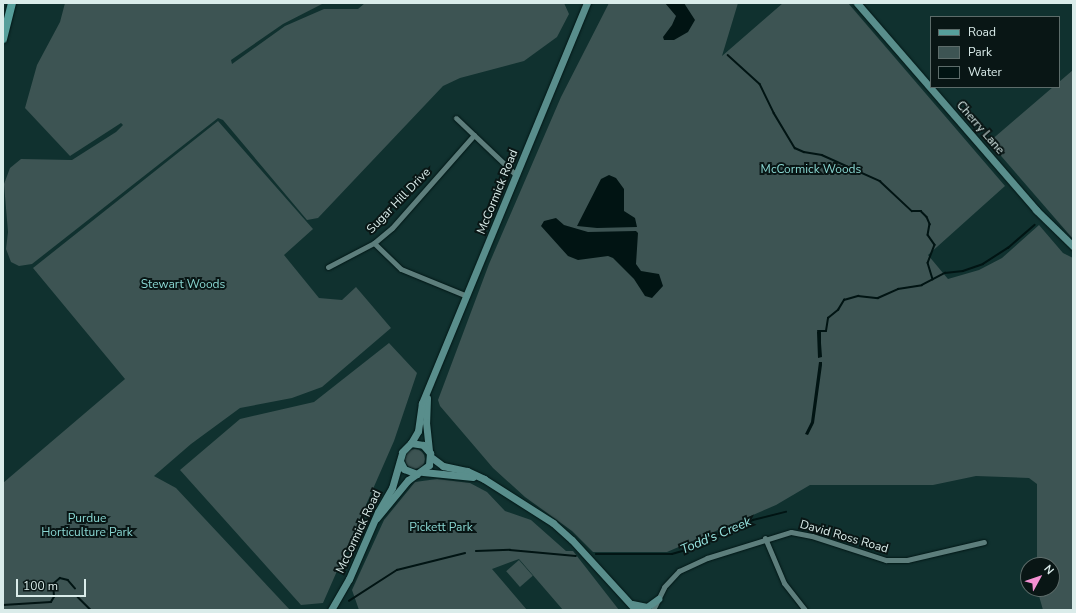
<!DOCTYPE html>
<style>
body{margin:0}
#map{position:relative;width:1076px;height:613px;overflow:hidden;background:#10312f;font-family:"Nunito Sans",sans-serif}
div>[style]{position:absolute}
.green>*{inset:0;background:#3d5453;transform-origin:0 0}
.round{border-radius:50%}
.water>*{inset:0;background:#011413}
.stream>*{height:1.5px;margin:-0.75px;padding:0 0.75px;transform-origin:0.75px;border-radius:0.75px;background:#011413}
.roads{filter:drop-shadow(0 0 1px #011716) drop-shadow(0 0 1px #011716)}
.street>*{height:5px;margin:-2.5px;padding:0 2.5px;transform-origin:2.5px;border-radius:2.5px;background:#5d7e7c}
.secondary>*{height:7px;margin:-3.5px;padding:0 3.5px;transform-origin:3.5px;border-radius:3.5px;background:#598e8c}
.primary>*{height:8px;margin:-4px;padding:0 4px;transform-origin:4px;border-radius:4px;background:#569f9b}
span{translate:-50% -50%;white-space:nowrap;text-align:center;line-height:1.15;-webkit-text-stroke:4px #091615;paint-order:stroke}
.street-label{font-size:12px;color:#daecea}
.park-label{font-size:12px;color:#89d6d1}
.water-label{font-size:13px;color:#98e5e1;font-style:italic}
.frame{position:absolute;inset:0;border:4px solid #daecea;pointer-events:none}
.legend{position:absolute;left:930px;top:16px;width:130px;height:72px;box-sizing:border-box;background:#091615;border:1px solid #5d6c6a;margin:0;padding:5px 7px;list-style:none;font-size:12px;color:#daecea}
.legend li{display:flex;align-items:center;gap:8px;height:20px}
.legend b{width:20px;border:1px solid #5d6c6a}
.north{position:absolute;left:1020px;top:557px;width:40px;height:40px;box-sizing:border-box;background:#091615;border:1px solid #5d6c6a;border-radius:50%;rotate:50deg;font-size:11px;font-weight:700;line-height:16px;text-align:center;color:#daecea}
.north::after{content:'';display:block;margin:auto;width:14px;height:18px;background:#f491d3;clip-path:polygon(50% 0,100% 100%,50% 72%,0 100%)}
.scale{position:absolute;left:16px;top:579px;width:70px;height:18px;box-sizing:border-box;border:2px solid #daecea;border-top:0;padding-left:5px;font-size:12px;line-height:14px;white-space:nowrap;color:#daecea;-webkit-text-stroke:3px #091615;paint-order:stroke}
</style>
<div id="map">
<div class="green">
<i style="clip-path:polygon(65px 3px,324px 3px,283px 24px,231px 60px,232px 64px,285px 26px,324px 9px,358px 9px,365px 3px,564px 3px,569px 14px,557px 37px,524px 61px,460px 78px,443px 86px,318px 218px,307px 220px,223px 120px,218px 118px,32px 264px,19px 266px,11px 262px,6px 249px,8px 232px,4px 184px,10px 168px,21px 159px,72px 160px,116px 132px,123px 125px,121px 123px,70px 156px,25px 108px,37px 65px,60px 22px)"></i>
<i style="clip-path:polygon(609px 3px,738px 3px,722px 56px,783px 3px,848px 3px,1005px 186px,928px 255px,948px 279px,979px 270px,1002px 258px,1039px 225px,1063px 253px,1073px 258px,1073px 610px,1043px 610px,1037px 589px,1052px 589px,1052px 565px,1037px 565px,1037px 484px,1029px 478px,976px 476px,933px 485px,810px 485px,776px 505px,667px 552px,593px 552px,572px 531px,525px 497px,493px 468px,440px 406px,438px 400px,489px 264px,561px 97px)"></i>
<i style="clip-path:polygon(1073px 70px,1073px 239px,989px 142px,1053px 87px,1059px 87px,1059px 82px)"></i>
<i style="clip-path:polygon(218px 121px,313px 229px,284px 255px,319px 298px,342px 300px,356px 287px,391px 328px,322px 387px,292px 398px,240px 408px,191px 444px,154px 476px,176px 488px,290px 610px,3px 610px,3px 483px,125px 379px,33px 268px)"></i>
<i style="clip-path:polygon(389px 343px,417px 373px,394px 441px,323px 603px,301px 605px,180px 470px,240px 419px,314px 402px)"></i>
<i class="round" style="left:405px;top:449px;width:20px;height:20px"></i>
<i style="clip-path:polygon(437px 479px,470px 483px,487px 492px,505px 511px,531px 520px,566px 551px,573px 551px,619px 610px,563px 610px,519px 559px,492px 569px,527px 610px,359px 610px,352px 590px,384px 520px,415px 482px)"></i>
<i style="left:519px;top:560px;width:21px;height:17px;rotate:49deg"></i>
</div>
<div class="water">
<i style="clip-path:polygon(665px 3px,684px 3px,695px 20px,688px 32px,674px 40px,664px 40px,663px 37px,672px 25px,676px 16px)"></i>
<i style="clip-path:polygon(609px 175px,616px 178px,624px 189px,624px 211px,635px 218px,637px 227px,597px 228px,577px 226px,601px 179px)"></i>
<i style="clip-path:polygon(556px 218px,564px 225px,588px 232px,636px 231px,638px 233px,636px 264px,641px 271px,659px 274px,663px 286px,652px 298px,645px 296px,634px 279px,613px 258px,608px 256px,578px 260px,568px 256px,541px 226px,544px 221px)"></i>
<i style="clip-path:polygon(817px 332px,821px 332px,821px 343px,822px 357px,818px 358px)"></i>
<i style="clip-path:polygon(819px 362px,822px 362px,822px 365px,814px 423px,808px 435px,805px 434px,811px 422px)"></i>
</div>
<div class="stream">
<i style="left:728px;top:55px;width:43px;rotate:42.2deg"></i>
<i style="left:760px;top:84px;width:32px;rotate:64deg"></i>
<i style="left:774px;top:113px;width:41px;rotate:59deg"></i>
<i style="left:795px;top:148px;width:10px;rotate:24deg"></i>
<i style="left:804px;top:152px;width:18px;rotate:9deg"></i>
<i style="left:822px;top:155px;width:64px;rotate:24.1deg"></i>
<i style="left:880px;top:181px;width:44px;rotate:43.2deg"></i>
<i style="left:912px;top:211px;width:9px"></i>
<i style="left:921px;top:211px;width:8px;rotate:45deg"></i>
<i style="left:927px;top:217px;width:8px;rotate:67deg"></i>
<i style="left:930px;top:224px;width:11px;rotate:100deg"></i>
<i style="left:928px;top:235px;width:12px;rotate:55deg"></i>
<i style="left:935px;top:245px;width:19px;rotate:111deg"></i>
<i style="left:928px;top:263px;width:17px;rotate:73deg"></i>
<i style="left:818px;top:331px;width:8px"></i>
<i style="left:826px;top:331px;width:13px;rotate:-81deg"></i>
<i style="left:828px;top:318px;width:13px;rotate:-39deg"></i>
<i style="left:838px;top:310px;width:12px;rotate:-59deg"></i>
<i style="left:844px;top:300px;width:15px;rotate:-16deg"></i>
<i style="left:858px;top:296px;width:20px;rotate:6deg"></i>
<i style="left:878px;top:298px;width:22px;rotate:-24deg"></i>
<i style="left:898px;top:289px;width:24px;rotate:-9deg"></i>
<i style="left:922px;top:285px;width:26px;rotate:-28deg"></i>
<i style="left:945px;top:273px;width:18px;rotate:-6deg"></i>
<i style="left:963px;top:271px;width:21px;rotate:-19deg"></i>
<i style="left:983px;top:264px;width:30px;rotate:-33deg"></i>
<i style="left:1008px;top:248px;width:35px;rotate:-41deg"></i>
<i style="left:476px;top:551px;width:34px;rotate:-2deg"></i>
<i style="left:510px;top:550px;width:66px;rotate:5.2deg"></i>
<i style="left:596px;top:554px;width:76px"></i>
<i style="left:672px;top:554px;width:25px;rotate:-16deg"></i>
<i style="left:696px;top:547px;width:63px;rotate:-25.3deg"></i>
<i style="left:753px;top:520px;width:34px;rotate:-14deg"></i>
<i style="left:78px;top:597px;width:18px;rotate:45deg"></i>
<i style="left:349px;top:601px;width:57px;rotate:-32.9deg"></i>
<i style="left:397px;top:570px;width:70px;rotate:-14deg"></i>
<i style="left:3px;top:605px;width:48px;rotate:-3.6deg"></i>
<i style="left:51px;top:602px;width:6px;rotate:-59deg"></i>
<i style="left:54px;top:597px;width:13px;rotate:-94deg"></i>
<i style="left:53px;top:584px;width:9px;rotate:-41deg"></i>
<i style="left:60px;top:578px;width:8px;rotate:14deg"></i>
<i style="left:68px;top:580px;width:11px;rotate:49deg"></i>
</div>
<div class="roads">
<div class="street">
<i style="left:456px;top:118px;width:83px;rotate:43.5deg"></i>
<i style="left:374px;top:243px;width:37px;rotate:44deg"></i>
<i style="left:401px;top:269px;width:71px;rotate:22.2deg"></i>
<i style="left:328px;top:267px;width:52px;rotate:-27.6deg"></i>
<i style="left:374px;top:243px;width:23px;rotate:-40deg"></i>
<i style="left:392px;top:228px;width:124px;rotate:-48.6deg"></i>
<i style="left:765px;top:538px;width:49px;rotate:67.1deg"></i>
<i style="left:784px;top:583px;width:34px;rotate:52deg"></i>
<i style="left:653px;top:610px;width:25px;rotate:-64deg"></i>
<i style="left:664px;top:587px;width:22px;rotate:-47deg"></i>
<i style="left:679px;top:571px;width:31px;rotate:-25deg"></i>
<i style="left:707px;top:558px;width:88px;rotate:-17.2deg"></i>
<i style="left:791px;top:532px;width:21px;rotate:11deg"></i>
<i style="left:812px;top:536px;width:78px;rotate:18deg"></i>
<i style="left:886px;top:560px;width:21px"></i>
<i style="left:907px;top:560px;width:79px;rotate:-13.2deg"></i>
</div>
<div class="secondary">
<i style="left:857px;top:3px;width:274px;rotate:49.1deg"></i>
<i style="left:1036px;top:210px;width:52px;rotate:44.2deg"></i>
<i style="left:427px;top:398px;width:24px;rotate:92deg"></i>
<i style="left:426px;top:422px;width:28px;rotate:84deg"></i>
<i style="left:411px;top:443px;width:14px;rotate:-60deg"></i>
<i style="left:418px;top:431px;width:28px;rotate:-82deg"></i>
<i style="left:422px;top:403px;width:433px;rotate:-67.6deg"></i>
<i style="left:431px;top:457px;width:15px;rotate:37deg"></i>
<i style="left:443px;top:466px;width:25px;rotate:12deg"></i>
<i style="left:467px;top:471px;width:19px;rotate:25deg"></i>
<i style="left:484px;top:479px;width:82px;rotate:32.5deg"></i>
<i style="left:553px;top:523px;width:25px;rotate:42deg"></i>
<i style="left:572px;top:540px;width:95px;rotate:47.6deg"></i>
<i style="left:400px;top:461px;width:9px;rotate:63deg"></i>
<i style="left:404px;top:469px;width:14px;rotate:21deg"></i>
<i style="left:423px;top:472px;width:50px;rotate:5.7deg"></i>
<i style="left:632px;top:604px;width:15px;rotate:11deg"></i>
<i style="left:647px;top:607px;width:14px;rotate:-36deg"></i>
<i style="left:331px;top:610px;width:36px;rotate:-60deg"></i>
<i style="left:349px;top:579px;width:73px;rotate:-66.6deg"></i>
<i style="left:378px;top:512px;width:28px;rotate:-60deg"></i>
<i style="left:392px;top:488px;width:37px;rotate:-74deg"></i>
<i style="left:402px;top:452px;width:13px;rotate:-45deg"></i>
<i style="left:411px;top:443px;width:12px;rotate:9deg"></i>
<i style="left:423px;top:445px;width:11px;rotate:49deg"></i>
<i style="left:430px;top:453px;width:12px;rotate:95deg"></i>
<i style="left:429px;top:465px;width:26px;rotate:144deg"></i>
<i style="left:408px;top:480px;width:50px;rotate:129.4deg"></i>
</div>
<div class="primary">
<i style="left:3px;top:39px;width:37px;rotate:-76deg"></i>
</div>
</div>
<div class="street-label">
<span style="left:980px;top:128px;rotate:49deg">Cherry Lane</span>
<span style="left:498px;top:192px;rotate:-68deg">McCormick Road</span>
<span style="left:399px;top:201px;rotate:-46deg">Sugar Hill Drive</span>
<span style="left:359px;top:532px;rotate:-65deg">McCormick Road</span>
<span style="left:844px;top:537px;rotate:16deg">David Ross Road</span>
</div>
<div class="park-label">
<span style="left:811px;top:170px">McCormick Woods</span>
<span style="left:183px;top:285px">Stewart Woods</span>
<span style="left:87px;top:526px">Purdue<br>Horticulture Park</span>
<span style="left:441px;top:528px">Pickett Park</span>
</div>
<div class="water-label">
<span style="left:716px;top:536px;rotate:-23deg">Todd's Creek</span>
</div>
<div class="frame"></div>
<ul class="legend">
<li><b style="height:5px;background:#569f9b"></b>Road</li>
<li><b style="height:11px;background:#3d5453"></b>Park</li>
<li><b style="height:11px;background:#011413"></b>Water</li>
</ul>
<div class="north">N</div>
<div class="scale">100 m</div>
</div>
